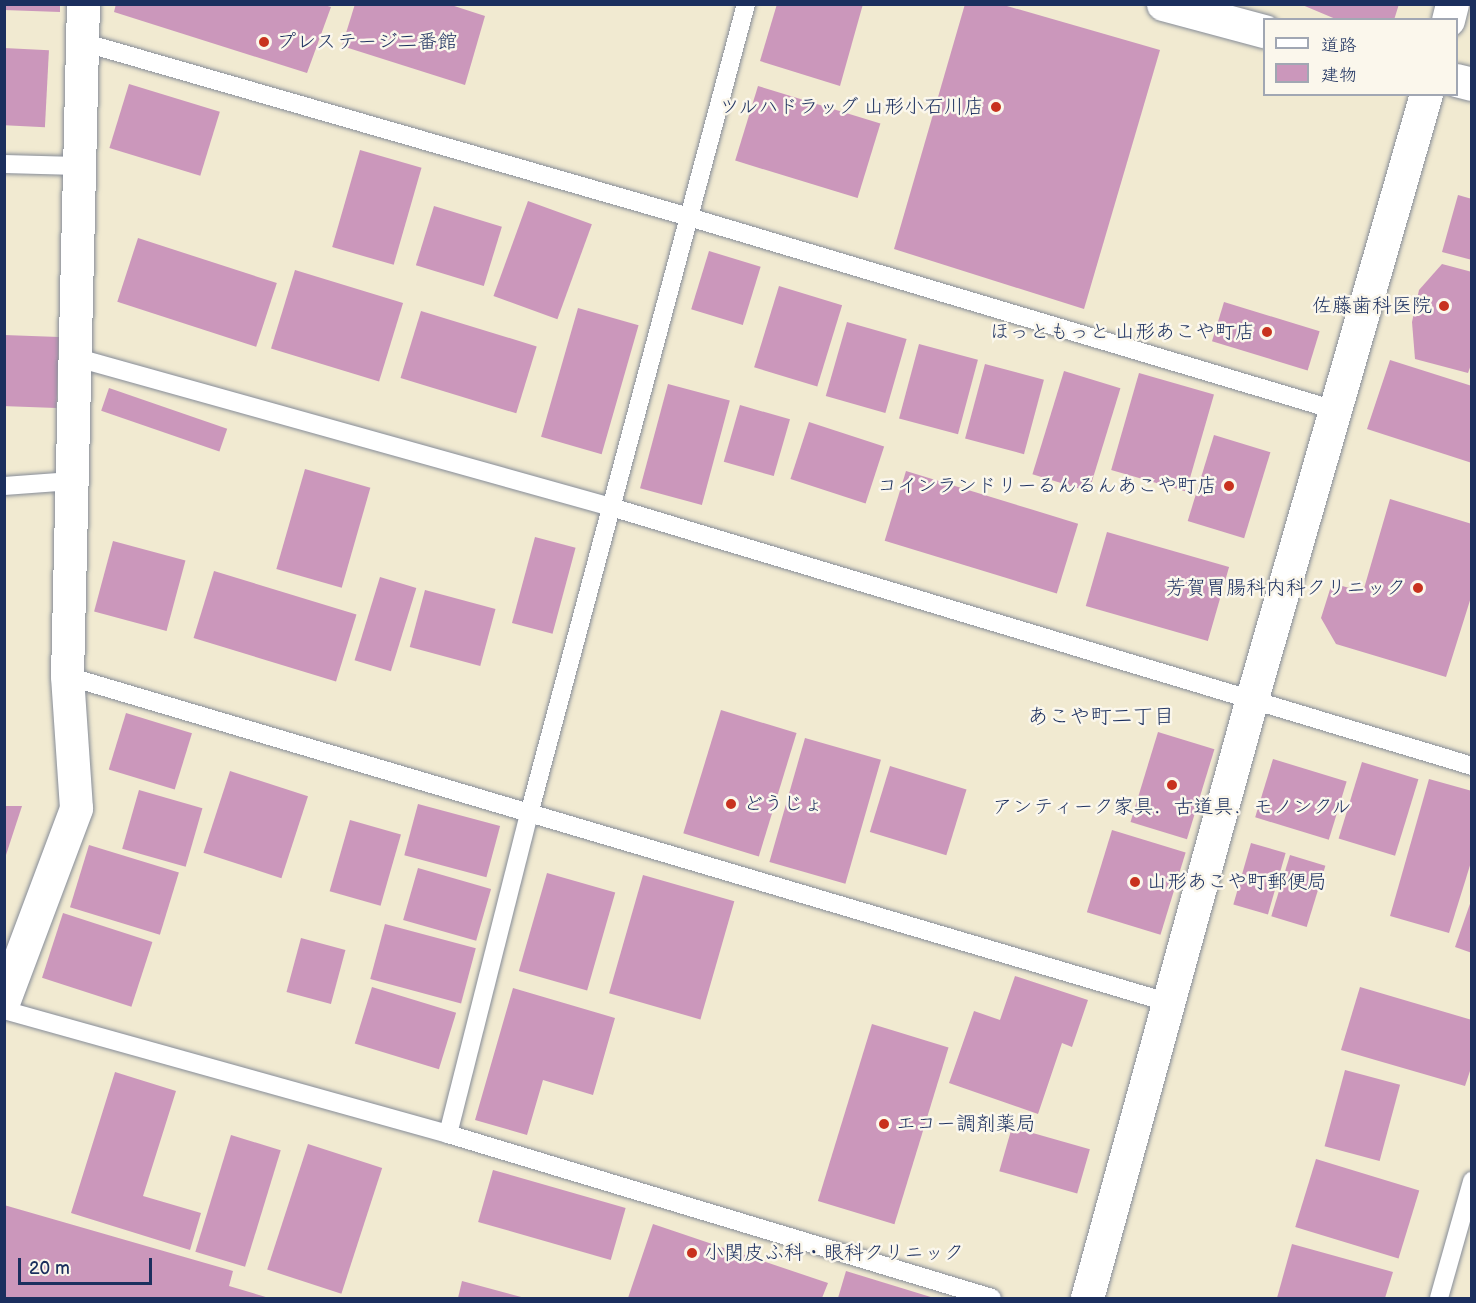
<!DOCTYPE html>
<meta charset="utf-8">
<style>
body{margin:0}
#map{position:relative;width:1476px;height:1303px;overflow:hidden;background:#f1ead1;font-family:"Balsamiq Sans","Klee One",sans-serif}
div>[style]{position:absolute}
.building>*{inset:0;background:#cb97bb;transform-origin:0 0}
.roads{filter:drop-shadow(0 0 2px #868c98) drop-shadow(0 0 2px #868c98)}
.service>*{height:18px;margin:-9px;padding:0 9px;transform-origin:9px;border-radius:9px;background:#fff}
.minor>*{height:33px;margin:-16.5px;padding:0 16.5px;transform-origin:16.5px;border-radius:16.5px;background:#fff}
.dots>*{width:16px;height:16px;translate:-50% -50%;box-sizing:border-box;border:3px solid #fbf7ec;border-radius:50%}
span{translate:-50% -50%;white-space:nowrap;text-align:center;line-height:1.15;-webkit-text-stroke:5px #fbf7ec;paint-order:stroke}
.poi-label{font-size:20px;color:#1b2f5e}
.left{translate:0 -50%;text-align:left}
.right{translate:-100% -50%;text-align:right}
.neighbourhood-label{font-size:21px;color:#1b2f5e}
.frame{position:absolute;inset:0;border:6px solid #1b2f5e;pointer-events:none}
.legend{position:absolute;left:1263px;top:18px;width:195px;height:78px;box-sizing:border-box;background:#fbf7ec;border:2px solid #a1a7b3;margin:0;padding:8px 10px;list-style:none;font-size:18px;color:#1b2f5e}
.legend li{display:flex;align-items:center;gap:12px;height:30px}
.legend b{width:30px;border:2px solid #a1a7b3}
.scale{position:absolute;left:18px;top:1258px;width:134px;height:27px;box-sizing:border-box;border:3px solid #1b2f5e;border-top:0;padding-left:8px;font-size:18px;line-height:21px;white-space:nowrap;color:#1b2f5e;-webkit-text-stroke:4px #fbf7ec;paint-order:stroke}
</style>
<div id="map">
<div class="building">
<i style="clip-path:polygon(4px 4px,60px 4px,60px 12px,4px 10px)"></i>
<i style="clip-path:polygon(116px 4px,321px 4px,331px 7px,307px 73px,114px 12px)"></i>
<i style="clip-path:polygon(355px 4px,448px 4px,485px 16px,465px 85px,342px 46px)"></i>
<i style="clip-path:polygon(777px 4px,863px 4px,840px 86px,760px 61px)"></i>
<i style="clip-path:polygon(965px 4px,1000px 4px,1160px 50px,1084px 309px,894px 249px)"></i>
<i style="clip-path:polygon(1300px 4px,1399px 4px,1394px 20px,1338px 20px)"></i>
<i style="left:4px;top:48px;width:45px;height:77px;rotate:3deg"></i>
<i style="left:129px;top:84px;width:95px;height:67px;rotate:17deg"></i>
<i style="left:758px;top:86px;width:128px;height:78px;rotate:17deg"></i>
<i style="left:360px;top:150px;width:64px;height:101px;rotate:16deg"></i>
<i style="clip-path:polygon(1458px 195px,1472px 199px,1472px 260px,1442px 252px)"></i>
<i style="left:528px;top:201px;width:68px;height:101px;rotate:20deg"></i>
<i style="left:434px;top:206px;width:71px;height:62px;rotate:17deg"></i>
<i style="left:138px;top:238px;width:146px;height:67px;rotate:18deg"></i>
<i style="left:709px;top:251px;width:54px;height:61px;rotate:17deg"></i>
<i style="clip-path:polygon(1442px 264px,1472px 272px,1472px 362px,1468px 373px,1415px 359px,1412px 322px,1419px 290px)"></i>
<i style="left:295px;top:270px;width:113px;height:82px;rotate:17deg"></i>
<i style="left:779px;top:286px;width:66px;height:85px;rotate:17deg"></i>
<i style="left:1224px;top:302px;width:100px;height:41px;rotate:17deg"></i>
<i style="left:578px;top:308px;width:63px;height:134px;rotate:16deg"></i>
<i style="left:421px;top:311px;width:121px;height:70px;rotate:17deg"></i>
<i style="left:847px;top:322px;width:62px;height:77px;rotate:16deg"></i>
<i style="left:4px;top:335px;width:55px;height:71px;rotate:2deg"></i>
<i style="left:919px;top:344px;width:61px;height:77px;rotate:15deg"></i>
<i style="clip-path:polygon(1390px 360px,1472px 386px,1472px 463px,1367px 429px)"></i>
<i style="left:985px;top:364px;width:61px;height:77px;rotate:15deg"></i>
<i style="left:1064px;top:371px;width:59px;height:108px;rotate:17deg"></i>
<i style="left:1139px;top:373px;width:78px;height:101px;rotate:16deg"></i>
<i style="left:668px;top:384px;width:64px;height:108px;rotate:15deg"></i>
<i style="left:109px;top:388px;width:125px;height:24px;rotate:19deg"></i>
<i style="left:740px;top:405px;width:52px;height:59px;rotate:16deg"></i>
<i style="left:809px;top:422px;width:79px;height:60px;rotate:18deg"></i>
<i style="left:1214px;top:435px;width:59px;height:90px;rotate:17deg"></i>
<i style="left:305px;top:469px;width:68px;height:104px;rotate:16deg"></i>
<i style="left:906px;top:471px;width:180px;height:73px;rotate:17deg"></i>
<i style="clip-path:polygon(1390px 499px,1472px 524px,1472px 594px,1446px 677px,1336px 644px,1321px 618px,1332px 583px,1363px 592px)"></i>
<i style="left:1107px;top:532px;width:127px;height:77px;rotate:16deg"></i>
<i style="left:535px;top:537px;width:42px;height:89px;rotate:15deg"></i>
<i style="left:113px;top:541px;width:75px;height:73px;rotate:15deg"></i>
<i style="left:214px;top:571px;width:149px;height:70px;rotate:17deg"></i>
<i style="left:380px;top:577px;width:38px;height:87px;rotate:17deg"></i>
<i style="left:425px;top:590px;width:73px;height:59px;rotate:15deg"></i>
<i style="left:721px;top:710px;width:79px;height:129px;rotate:17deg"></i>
<i style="left:126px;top:713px;width:69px;height:59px;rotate:17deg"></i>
<i style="left:1158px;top:732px;width:59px;height:94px;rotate:17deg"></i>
<i style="left:805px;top:738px;width:79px;height:129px;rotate:16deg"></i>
<i style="left:1273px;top:759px;width:77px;height:61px;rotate:17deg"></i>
<i style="left:1362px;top:762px;width:59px;height:80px;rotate:17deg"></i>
<i style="left:890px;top:766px;width:80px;height:69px;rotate:17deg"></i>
<i style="left:230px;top:771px;width:82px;height:86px;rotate:18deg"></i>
<i style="clip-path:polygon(1429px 779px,1472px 791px,1472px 859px,1449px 933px,1390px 916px)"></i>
<i style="left:139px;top:790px;width:66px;height:61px;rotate:16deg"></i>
<i style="left:418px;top:804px;width:85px;height:53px;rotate:15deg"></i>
<i style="clip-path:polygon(4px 806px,22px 806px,5px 858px,4px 858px)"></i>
<i style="left:350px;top:820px;width:53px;height:74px;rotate:16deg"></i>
<i style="left:1112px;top:830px;width:77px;height:86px;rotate:17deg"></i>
<i style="left:1251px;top:843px;width:36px;height:64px;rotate:16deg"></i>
<i style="left:89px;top:845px;width:94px;height:65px;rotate:17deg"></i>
<i style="left:1290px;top:855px;width:37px;height:64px;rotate:17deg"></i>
<i style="left:418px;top:868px;width:76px;height:54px;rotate:16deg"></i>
<i style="left:547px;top:873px;width:71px;height:102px;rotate:16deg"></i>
<i style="left:643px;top:875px;width:95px;height:123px;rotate:16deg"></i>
<i style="clip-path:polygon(1472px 898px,1472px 953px,1455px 947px)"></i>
<i style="left:63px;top:913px;width:94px;height:68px;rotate:18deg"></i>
<i style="left:385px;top:924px;width:94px;height:57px;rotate:15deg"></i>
<i style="left:301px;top:938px;width:46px;height:56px;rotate:15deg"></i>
<i style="clip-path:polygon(1015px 976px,1088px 1000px,1072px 1047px,1062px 1043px,1038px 1114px,949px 1083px,974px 1011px,1000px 1020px)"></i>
<i style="left:372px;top:987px;width:88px;height:59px;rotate:17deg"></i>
<i style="clip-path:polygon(1360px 987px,1472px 1020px,1472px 1065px,1465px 1086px,1341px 1050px)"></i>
<i style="clip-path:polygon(513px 988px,615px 1018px,593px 1095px,543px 1080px,527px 1135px,475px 1120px)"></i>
<i style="left:872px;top:1024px;width:80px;height:185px;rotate:17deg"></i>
<i style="left:1345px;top:1070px;width:57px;height:79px;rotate:15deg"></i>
<i style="clip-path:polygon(115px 1072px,176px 1091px,143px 1196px,201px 1213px,190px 1250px,71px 1213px)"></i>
<i style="left:1012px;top:1127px;width:81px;height:46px;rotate:16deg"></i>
<i style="left:231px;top:1135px;width:52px;height:122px;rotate:17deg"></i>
<i style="left:308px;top:1144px;width:78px;height:132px;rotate:18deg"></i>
<i style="left:1316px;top:1159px;width:108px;height:71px;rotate:17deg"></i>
<i style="left:493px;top:1170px;width:138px;height:54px;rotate:16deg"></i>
<i style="clip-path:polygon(4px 1205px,233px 1271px,229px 1286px,269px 1298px,4px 1298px)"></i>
<i style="clip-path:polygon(653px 1224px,828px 1283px,822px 1298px,628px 1298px)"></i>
<i style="clip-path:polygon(1292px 1244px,1393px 1272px,1385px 1298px,1277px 1298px)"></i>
<i style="clip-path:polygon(846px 1271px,934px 1298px,838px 1298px)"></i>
<i style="clip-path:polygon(462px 1281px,525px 1298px,458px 1298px)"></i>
</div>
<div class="roads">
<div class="service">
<i style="left:82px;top:42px;width:632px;rotate:16.08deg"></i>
<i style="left:689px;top:217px;width:674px;rotate:16.63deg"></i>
<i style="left:4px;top:164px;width:74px;rotate:1.5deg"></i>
<i style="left:74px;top:357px;width:558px;rotate:15.61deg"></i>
<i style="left:611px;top:507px;width:899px;rotate:16.74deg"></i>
<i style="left:4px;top:486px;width:68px;rotate:-4.2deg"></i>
<i style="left:67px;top:676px;width:1150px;rotate:16.51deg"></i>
<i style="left:4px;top:1010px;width:461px;rotate:15.6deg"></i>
<i style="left:448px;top:1134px;width:568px;rotate:16.78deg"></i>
<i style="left:448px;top:1134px;width:330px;rotate:-75.8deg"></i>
<i style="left:529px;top:814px;width:839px;rotate:-75deg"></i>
<i style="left:1439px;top:1298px;width:122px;rotate:-74.2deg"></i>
</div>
<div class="minor">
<i style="left:1163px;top:4px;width:105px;rotate:15deg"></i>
<i style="left:1448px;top:20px;width:16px;rotate:-76deg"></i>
<i style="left:1456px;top:80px;width:16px;rotate:14deg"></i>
<i style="left:4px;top:1000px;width:205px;rotate:-69.4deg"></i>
<i style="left:76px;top:808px;width:132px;rotate:-93.9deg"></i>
<i style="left:67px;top:676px;width:672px;rotate:-88.64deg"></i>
<i style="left:1087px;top:1298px;width:622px;rotate:-74.62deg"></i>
<i style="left:1252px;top:698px;width:629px;rotate:-73.93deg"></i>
</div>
</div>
<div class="dots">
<i style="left:264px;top:42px;background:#c8321e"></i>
<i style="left:996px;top:107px;background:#c8321e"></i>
<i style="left:1444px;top:306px;background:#c8321e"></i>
<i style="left:1267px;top:332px;background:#c8321e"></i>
<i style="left:1229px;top:486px;background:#c8321e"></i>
<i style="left:1418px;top:588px;background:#c8321e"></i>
<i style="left:1172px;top:785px;background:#c8321e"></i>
<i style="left:731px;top:804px;background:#c8321e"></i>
<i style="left:1135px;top:882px;background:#c8321e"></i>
<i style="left:884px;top:1124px;background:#c8321e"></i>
<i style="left:692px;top:1253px;background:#c8321e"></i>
</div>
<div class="poi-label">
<span class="left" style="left:276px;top:42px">プレステージ二番館</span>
<span class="right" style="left:984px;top:107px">ツルハドラッグ 山形小石川店</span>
<span class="right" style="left:1432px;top:306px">佐藤歯科医院</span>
<span class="right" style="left:1255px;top:332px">ほっともっと 山形あこや町店</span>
<span class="right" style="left:1217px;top:486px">コインランドリーるんるんあこや町店</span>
<span class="right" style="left:1406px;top:588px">芳賀胃腸科内科クリニック</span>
<span class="left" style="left:743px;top:804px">どうじょ</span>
<span style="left:1172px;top:807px">アンティーク家具．古道具．モノンクル</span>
<span class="left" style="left:1147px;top:882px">山形あこや町郵便局</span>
<span class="left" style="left:896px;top:1124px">エコー調剤薬局</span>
<span class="left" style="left:704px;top:1253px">小関皮ふ科・眼科クリニック</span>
</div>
<div class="neighbourhood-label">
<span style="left:1101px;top:717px">あこや町二丁目</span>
</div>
<div class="frame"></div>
<ul class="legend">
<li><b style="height:8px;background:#fff"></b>道路</li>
<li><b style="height:16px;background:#cb97bb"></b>建物</li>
</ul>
<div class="scale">20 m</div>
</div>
